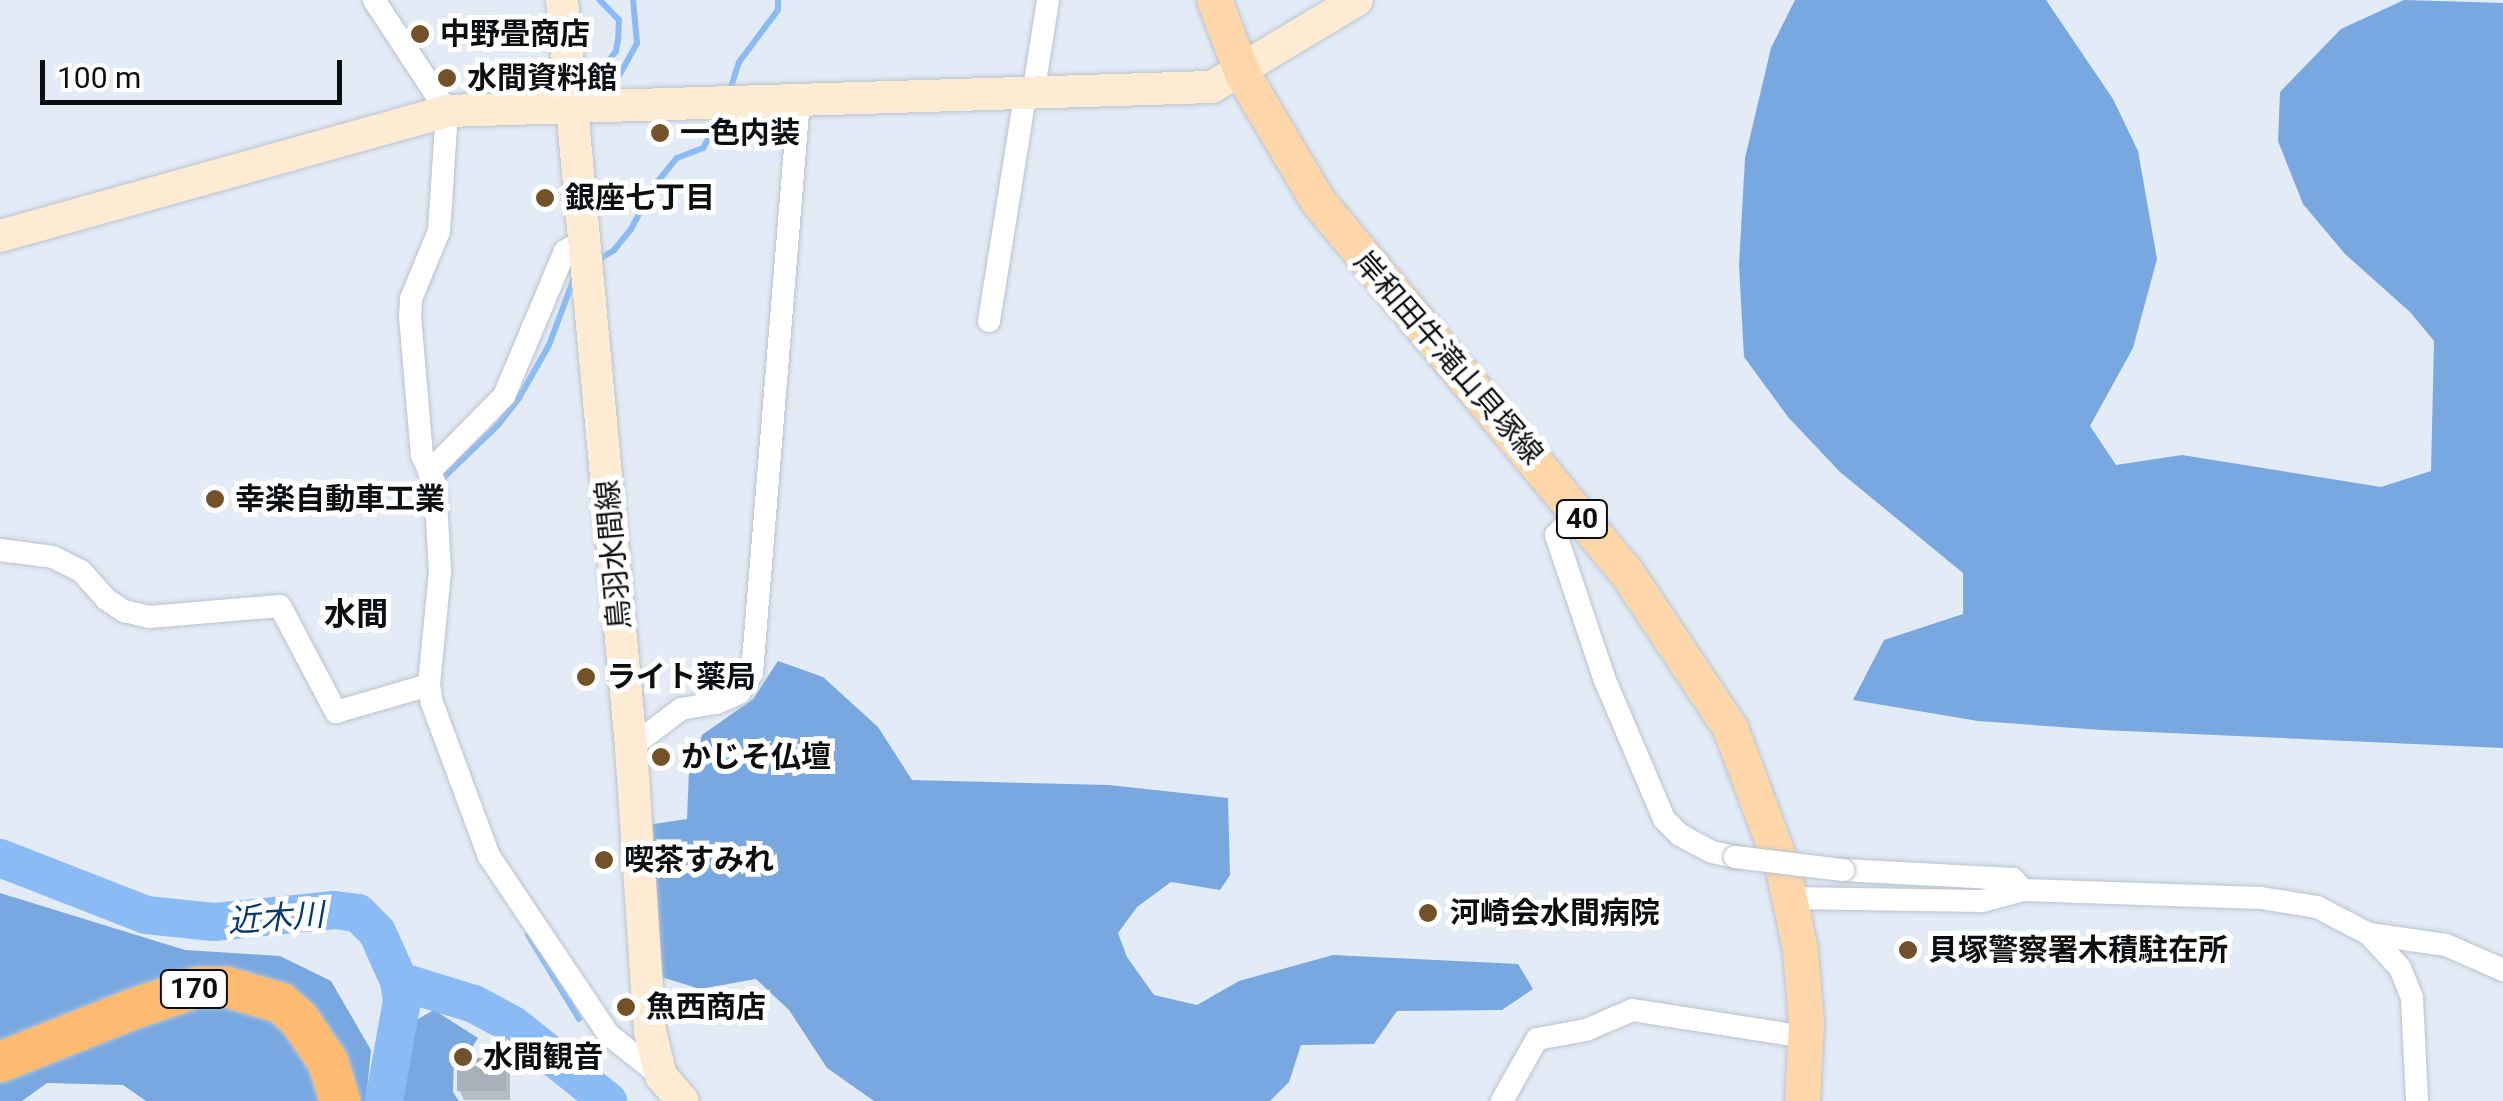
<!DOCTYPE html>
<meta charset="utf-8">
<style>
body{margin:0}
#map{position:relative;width:2503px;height:1101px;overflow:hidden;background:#e2ebf6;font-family:Roboto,"Noto Sans JP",sans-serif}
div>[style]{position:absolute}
.forest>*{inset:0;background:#79a8e1}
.shadow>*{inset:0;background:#0003}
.stream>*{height:6px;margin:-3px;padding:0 3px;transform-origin:3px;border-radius:3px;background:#8bbbf5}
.river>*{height:38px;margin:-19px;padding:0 19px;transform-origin:19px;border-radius:19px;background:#8bbbf5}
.building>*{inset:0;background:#a8b0ba;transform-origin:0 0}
.roads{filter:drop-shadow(0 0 2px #bbc3ce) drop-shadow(0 0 2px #bbc3ce)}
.street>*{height:22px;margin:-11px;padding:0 11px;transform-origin:11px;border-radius:11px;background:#fff}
.secondary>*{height:32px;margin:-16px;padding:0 16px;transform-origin:16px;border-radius:16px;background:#feebd4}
.primary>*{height:35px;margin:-17.5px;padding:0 17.5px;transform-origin:17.5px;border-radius:17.5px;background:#fdd6aa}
.highway>*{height:40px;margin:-20px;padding:0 20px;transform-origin:20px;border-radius:20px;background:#fcbb71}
.bridges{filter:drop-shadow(0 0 2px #bbc3ce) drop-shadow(0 0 2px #bbc3ce)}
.street-bridge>*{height:22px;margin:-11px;padding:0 11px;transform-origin:11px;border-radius:11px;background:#fff}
.dots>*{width:28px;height:28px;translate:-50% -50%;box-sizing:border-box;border:5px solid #fff;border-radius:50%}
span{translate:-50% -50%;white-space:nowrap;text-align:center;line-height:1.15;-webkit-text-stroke:10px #fff;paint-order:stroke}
.shield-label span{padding:2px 8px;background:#fff;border:2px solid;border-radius:8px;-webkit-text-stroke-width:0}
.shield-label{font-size:28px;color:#0c0f12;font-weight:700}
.poi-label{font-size:30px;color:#0c0f12;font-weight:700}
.left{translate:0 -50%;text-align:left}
.street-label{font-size:30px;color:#0c0f12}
.neighbourhood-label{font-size:32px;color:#0c0f12;font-weight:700}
.water-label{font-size:32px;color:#093a6e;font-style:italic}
.scale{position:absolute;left:40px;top:60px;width:302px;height:45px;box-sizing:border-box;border:5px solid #0c0f12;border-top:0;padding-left:12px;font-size:30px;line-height:35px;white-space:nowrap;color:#0c0f12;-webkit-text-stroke:8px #fff;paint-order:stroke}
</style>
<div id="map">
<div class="forest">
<i style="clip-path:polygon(1795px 0,2046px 0,2113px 99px,2138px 151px,2157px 259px,2133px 348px,2090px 426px,2116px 465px,2182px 455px,2381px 487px,2431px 471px,2434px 341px,2410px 312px,2345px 254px,2303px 204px,2278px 141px,2280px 92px,2341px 29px,2404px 0,2503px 3px,2503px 748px,2102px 730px,1978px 721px,1853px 700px,1884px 640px,1963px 614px,1963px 573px,1840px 472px,1788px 417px,1744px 357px,1739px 265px,1745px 158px,1771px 48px)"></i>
<i style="clip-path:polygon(778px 661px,823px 677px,878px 727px,912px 780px,1109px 785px,1228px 798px,1230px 875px,1220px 890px,1171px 882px,1137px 907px,1118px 933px,1127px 957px,1154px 995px,1197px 1005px,1239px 981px,1333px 955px,1518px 964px,1533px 989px,1502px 1010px,1397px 1011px,1374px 1044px,1301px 1045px,1289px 1082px,1270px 1101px,874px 1101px,827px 1068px,789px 1010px,756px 979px,700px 989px,655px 975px,647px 825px,687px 819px,689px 768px,702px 735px,753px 699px)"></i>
<i style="clip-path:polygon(0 893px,185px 950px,280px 956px,331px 981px,371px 1050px,366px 1101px,146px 1101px,123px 1085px,47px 1083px,22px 1101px,0 1101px)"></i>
<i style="clip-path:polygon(434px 1010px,478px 1038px,467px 1055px,454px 1058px,453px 1092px,459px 1101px,395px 1101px,416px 1020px)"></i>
</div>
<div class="shadow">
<i style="clip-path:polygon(504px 1061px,510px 1070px,510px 1100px,464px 1100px,459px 1090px)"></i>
</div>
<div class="stream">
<i style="left:730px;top:90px;width:29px;rotate:-72deg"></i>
<i style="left:739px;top:62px;width:65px;rotate:-53.1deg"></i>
<i style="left:778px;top:10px;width:10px;rotate:-90deg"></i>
<i style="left:598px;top:93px;width:29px;rotate:-41deg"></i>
<i style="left:620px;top:74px;width:35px;rotate:-61deg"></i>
<i style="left:637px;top:43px;width:43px;rotate:-95.3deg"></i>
<i style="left:593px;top:95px;width:16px;rotate:-83deg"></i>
<i style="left:595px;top:79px;width:35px;rotate:-53deg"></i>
<i style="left:616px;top:51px;width:11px;rotate:-80deg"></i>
<i style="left:618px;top:40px;width:20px;rotate:-87deg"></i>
<i style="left:619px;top:20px;width:28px;rotate:-134deg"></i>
<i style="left:598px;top:260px;width:19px;rotate:-32deg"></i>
<i style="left:614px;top:250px;width:27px;rotate:-51deg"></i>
<i style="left:631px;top:229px;width:49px;rotate:-61.9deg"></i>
<i style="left:654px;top:186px;width:36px;rotate:-51deg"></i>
<i style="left:677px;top:158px;width:28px;rotate:-21deg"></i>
<i style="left:703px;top:148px;width:38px;rotate:-60deg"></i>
<i style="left:444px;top:477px;width:75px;rotate:-43.9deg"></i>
<i style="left:498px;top:425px;width:34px;rotate:-52deg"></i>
<i style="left:519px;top:398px;width:61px;rotate:-60.5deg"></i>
<i style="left:549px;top:345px;width:74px;rotate:-69.4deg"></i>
<i style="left:528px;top:935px;width:98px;rotate:58.7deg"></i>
</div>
<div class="river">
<i style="left:0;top:858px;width:157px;rotate:21.3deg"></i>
<i style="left:146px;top:915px;width:68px;rotate:5.9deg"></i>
<i style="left:214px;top:922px;width:121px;rotate:-5.7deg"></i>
<i style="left:334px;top:910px;width:24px;rotate:7deg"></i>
<i style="left:358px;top:913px;width:27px;rotate:45deg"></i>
<i style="left:377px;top:932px;width:54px;rotate:65.8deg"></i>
<i style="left:399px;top:981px;width:20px;rotate:81deg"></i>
<i style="left:402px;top:1001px;width:102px;rotate:100.2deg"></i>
<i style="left:399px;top:981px;width:78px;rotate:17deg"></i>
<i style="left:474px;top:1004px;width:44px;rotate:28.3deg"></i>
<i style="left:513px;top:1025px;width:122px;rotate:38.7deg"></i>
</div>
<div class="building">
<i style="left:457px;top:1058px;width:49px;height:33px"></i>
</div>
<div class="roads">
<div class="street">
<i style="left:374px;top:0;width:133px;rotate:56.7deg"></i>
<i style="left:447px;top:111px;width:120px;rotate:93.8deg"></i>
<i style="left:439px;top:231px;width:74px;rotate:112.4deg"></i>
<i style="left:411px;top:299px;width:17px;rotate:93deg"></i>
<i style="left:410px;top:316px;width:140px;rotate:85.1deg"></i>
<i style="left:422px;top:455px;width:32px;rotate:66deg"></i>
<i style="left:435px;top:484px;width:88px;rotate:86.7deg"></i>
<i style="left:440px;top:572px;width:114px;rotate:95.6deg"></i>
<i style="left:429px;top:685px;width:18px;rotate:81deg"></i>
<i style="left:432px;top:703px;width:163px;rotate:69.6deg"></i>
<i style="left:489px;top:856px;width:214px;rotate:56.2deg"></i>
<i style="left:608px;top:1034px;width:68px;rotate:38.4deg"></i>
<i style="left:1033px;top:95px;width:96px;rotate:-81deg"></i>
<i style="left:989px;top:321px;width:229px;rotate:-80.9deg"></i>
<i style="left:429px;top:472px;width:107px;rotate:-45.4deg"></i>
<i style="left:504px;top:396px;width:157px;rotate:-67.2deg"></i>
<i style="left:565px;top:251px;width:24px;rotate:-28deg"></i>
<i style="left:1578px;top:513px;width:31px;rotate:135deg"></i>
<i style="left:1556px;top:535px;width:151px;rotate:71.4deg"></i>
<i style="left:1604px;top:678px;width:153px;rotate:66.9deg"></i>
<i style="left:1664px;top:819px;width:23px;rotate:45deg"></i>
<i style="left:1680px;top:835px;width:36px;rotate:28deg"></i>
<i style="left:1712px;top:852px;width:24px;rotate:12deg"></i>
<i style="left:0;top:550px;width:53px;rotate:7.5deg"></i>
<i style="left:53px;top:557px;width:31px;rotate:27deg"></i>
<i style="left:81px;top:571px;width:38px;rotate:48deg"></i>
<i style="left:106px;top:599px;width:22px;rotate:34deg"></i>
<i style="left:124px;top:611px;width:26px;rotate:13deg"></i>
<i style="left:149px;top:617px;width:131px;rotate:-4.8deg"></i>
<i style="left:280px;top:606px;width:120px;rotate:62.2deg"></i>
<i style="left:336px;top:712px;width:97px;rotate:-16.2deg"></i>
<i style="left:631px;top:747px;width:63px;rotate:-37.2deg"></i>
<i style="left:681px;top:709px;width:36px;rotate:-10deg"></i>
<i style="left:716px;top:703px;width:25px;rotate:-23deg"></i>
<i style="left:739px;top:693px;width:24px;rotate:-57deg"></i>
<i style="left:752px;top:673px;width:575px;rotate:-85.31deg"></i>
<i style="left:1843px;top:870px;width:170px;rotate:3deg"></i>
<i style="left:2013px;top:879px;width:15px;rotate:48deg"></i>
<i style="left:1789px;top:898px;width:193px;rotate:0.9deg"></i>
<i style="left:1982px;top:901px;width:42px;rotate:-15deg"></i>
<i style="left:2023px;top:890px;width:238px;rotate:1.9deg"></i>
<i style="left:2261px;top:898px;width:57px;rotate:9.1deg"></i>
<i style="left:2317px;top:907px;width:59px;rotate:27.4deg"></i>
<i style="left:2369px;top:934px;width:46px;rotate:47.6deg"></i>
<i style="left:2400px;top:968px;width:32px;rotate:68deg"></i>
<i style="left:2412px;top:998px;width:103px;rotate:87.2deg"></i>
<i style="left:2369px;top:934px;width:78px;rotate:8.1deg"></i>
<i style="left:2446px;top:945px;width:62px;rotate:23.7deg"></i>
<i style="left:1502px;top:1101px;width:71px;rotate:-60.6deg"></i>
<i style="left:1537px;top:1039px;width:50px;rotate:-10.4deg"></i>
<i style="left:1586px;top:1030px;width:51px;rotate:-23.1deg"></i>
<i style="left:1633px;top:1010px;width:174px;rotate:8.9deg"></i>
</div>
<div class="secondary">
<i style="left:562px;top:0;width:750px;rotate:84.72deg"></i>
<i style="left:631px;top:747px;width:285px;rotate:86.2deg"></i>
<i style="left:650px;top:1031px;width:46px;rotate:76.3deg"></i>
<i style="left:661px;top:1076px;width:33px;rotate:49deg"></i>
<i style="left:0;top:236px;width:464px;rotate:-15.6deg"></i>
<i style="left:447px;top:111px;width:765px;rotate:-1.8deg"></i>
<i style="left:1212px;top:87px;width:169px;rotate:-31deg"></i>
</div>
<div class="primary">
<i style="left:1214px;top:0;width:78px;rotate:69deg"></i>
<i style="left:1242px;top:73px;width:147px;rotate:59.4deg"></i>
<i style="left:1317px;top:200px;width:484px;rotate:50.3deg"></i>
<i style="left:1626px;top:572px;width:187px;rotate:56.3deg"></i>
<i style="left:1730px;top:728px;width:151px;rotate:69.4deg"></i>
<i style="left:1783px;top:869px;width:83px;rotate:78.1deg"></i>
<i style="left:1800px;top:950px;width:73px;rotate:85.3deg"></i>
<i style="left:1806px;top:1023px;width:78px;rotate:92.9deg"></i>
</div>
<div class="highway">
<i style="left:0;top:1062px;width:146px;rotate:-21.7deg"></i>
<i style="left:136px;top:1008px;width:65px;rotate:-18.7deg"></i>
<i style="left:198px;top:987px;width:28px"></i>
<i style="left:226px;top:987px;width:57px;rotate:16.2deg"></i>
<i style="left:281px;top:1003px;width:24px;rotate:42deg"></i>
<i style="left:299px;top:1019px;width:52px;rotate:56deg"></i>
<i style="left:328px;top:1062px;width:41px;rotate:72.9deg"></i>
</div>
</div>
<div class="bridges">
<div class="street-bridge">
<i style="left:1735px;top:857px;width:109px;rotate:6.9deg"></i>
</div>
</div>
<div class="dots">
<i style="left:420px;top:34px;background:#735129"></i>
<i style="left:447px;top:78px;background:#735129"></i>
<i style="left:660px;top:133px;background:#735129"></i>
<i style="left:545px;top:198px;background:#735129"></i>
<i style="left:215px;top:499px;background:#735129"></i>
<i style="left:586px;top:677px;background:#735129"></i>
<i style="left:661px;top:757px;background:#735129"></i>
<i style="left:604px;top:860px;background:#735129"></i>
<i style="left:1428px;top:913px;background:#735129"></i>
<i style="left:1908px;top:950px;background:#735129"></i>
<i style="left:626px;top:1007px;background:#735129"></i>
<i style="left:463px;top:1057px;background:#735129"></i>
</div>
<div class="shield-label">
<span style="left:1582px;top:519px">40</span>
<span style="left:194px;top:989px">170</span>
</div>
<div class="poi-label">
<span class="left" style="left:440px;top:34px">中野畳商店</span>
<span class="left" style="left:467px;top:78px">水間資料館</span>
<span class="left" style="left:680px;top:133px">一色内装</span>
<span class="left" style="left:565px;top:198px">銀座七丁目</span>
<span class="left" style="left:235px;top:499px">幸楽自動車工業</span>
<span class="left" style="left:606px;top:677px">ライト薬局</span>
<span class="left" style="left:681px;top:757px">かじそ仏壇</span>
<span class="left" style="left:624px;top:860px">喫茶すみれ</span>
<span class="left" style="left:1450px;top:913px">河崎会水間病院</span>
<span class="left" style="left:1928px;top:950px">貝塚警察署木積駐在所</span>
<span class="left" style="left:646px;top:1007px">魚西商店</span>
<span class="left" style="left:483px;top:1057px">水間観音</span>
</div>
<div class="street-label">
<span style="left:1448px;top:358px;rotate:49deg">岸和田牛滝山貝塚線</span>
<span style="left:614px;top:555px;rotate:-95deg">鳥羽水間線</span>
</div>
<div class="neighbourhood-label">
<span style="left:356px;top:614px">水間</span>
</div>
<div class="water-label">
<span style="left:276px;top:918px;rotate:-4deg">近木川</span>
</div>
<div class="scale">100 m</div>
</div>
